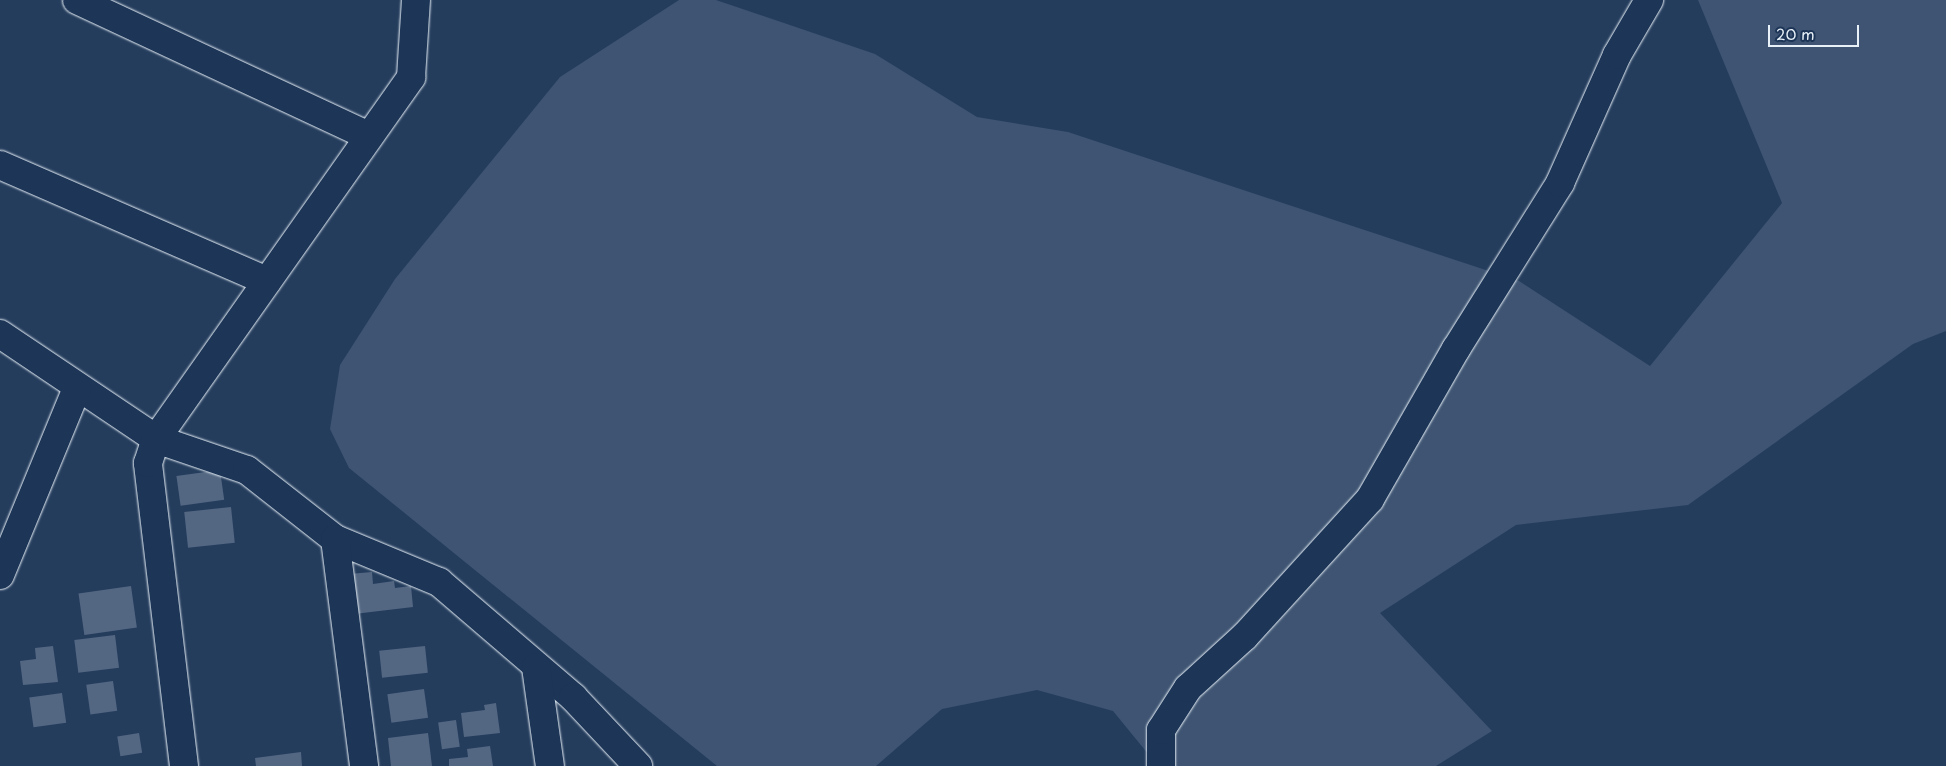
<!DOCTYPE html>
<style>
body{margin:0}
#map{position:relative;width:1946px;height:766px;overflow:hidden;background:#253d5d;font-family:"Playpen Sans",sans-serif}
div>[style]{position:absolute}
.green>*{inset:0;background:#3e5472}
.building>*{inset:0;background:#536782;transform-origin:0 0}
.roads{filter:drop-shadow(0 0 1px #e8f1f8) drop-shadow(0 0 1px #e8f1f8)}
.minor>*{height:28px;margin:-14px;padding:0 14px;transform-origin:14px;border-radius:14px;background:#1d3557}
span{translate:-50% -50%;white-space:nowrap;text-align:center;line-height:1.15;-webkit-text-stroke:4px #1d3557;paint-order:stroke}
.scale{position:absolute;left:1768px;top:25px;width:91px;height:22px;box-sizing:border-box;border:2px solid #e8f1f8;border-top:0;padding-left:6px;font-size:15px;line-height:18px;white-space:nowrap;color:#e8f1f8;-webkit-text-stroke:4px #1d3557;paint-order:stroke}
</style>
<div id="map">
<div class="green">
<i style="clip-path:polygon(679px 0,716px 0,875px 54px,977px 117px,1068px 132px,1519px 281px,1650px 366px,1782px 203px,1698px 0,1946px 0,1946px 331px,1913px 344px,1688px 505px,1516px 525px,1380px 613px,1492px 731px,1436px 766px,1158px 766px,1113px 711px,1037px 690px,942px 709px,876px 766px,717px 766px,349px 468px,330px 429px,340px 365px,395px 279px,560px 77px)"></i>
</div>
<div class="building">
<i style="left:220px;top:470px;width:30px;height:44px;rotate:82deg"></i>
<i style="left:231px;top:507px;width:36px;height:47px;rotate:84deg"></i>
<i style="clip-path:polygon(372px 572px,373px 584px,394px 581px,395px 588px,411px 586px,413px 607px,354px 614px,349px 574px)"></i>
<i style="left:131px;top:586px;width:42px;height:53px;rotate:82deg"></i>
<i style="left:115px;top:635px;width:33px;height:41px;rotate:83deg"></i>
<i style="clip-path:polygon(53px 646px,58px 682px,23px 685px,20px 661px,36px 659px,35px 648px)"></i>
<i style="left:425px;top:646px;width:27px;height:46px;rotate:84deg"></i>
<i style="left:113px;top:681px;width:30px;height:27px;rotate:82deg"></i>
<i style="left:424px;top:689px;width:29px;height:37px;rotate:82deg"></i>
<i style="left:62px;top:693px;width:30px;height:33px;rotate:82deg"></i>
<i style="clip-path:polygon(496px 703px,500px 733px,464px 737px,461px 713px,485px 710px,484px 705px)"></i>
<i style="left:456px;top:720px;width:27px;height:18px;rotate:82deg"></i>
<i style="left:139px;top:733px;width:20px;height:22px;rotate:81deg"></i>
<i style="clip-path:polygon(428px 733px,432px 766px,391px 766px,388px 738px)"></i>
<i style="clip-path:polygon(490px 746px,493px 766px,449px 766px,449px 759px,468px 757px,467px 749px)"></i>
<i style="clip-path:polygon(301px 752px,302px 766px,256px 766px,255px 758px)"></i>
</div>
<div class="roads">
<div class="minor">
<i style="left:77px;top:0;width:322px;rotate:25deg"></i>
<i style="left:0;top:165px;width:291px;rotate:23.5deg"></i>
<i style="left:0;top:334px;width:188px;rotate:33.9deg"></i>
<i style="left:156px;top:439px;width:96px;rotate:18.8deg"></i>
<i style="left:247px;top:470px;width:112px;rotate:38.1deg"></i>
<i style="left:335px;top:539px;width:113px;rotate:22.5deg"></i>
<i style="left:439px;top:582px;width:177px;rotate:40.6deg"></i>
<i style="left:573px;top:697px;width:95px;rotate:46.7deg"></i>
<i style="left:335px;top:539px;width:229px;rotate:82.7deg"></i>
<i style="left:0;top:575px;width:202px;rotate:-67.6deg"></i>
<i style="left:536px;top:667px;width:100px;rotate:82deg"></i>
<i style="left:184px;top:766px;width:305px;rotate:-96.8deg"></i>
<i style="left:148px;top:463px;width:25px;rotate:-72deg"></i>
<i style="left:156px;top:439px;width:443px;rotate:-54.8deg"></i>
<i style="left:411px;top:77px;width:77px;rotate:-86.3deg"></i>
<i style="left:1161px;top:766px;width:36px;rotate:-90deg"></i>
<i style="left:1161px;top:730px;width:50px;rotate:-57.3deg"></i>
<i style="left:1188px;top:688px;width:77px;rotate:-42.4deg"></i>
<i style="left:1245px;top:636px;width:185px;rotate:-47.6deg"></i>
<i style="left:1370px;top:499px;width:173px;rotate:-60.2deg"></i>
<i style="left:1456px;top:349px;width:196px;rotate:-57.9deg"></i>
<i style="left:1560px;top:183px;width:140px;rotate:-66deg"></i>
<i style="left:1617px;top:55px;width:64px;rotate:-59.8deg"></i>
</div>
</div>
<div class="scale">20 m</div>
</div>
